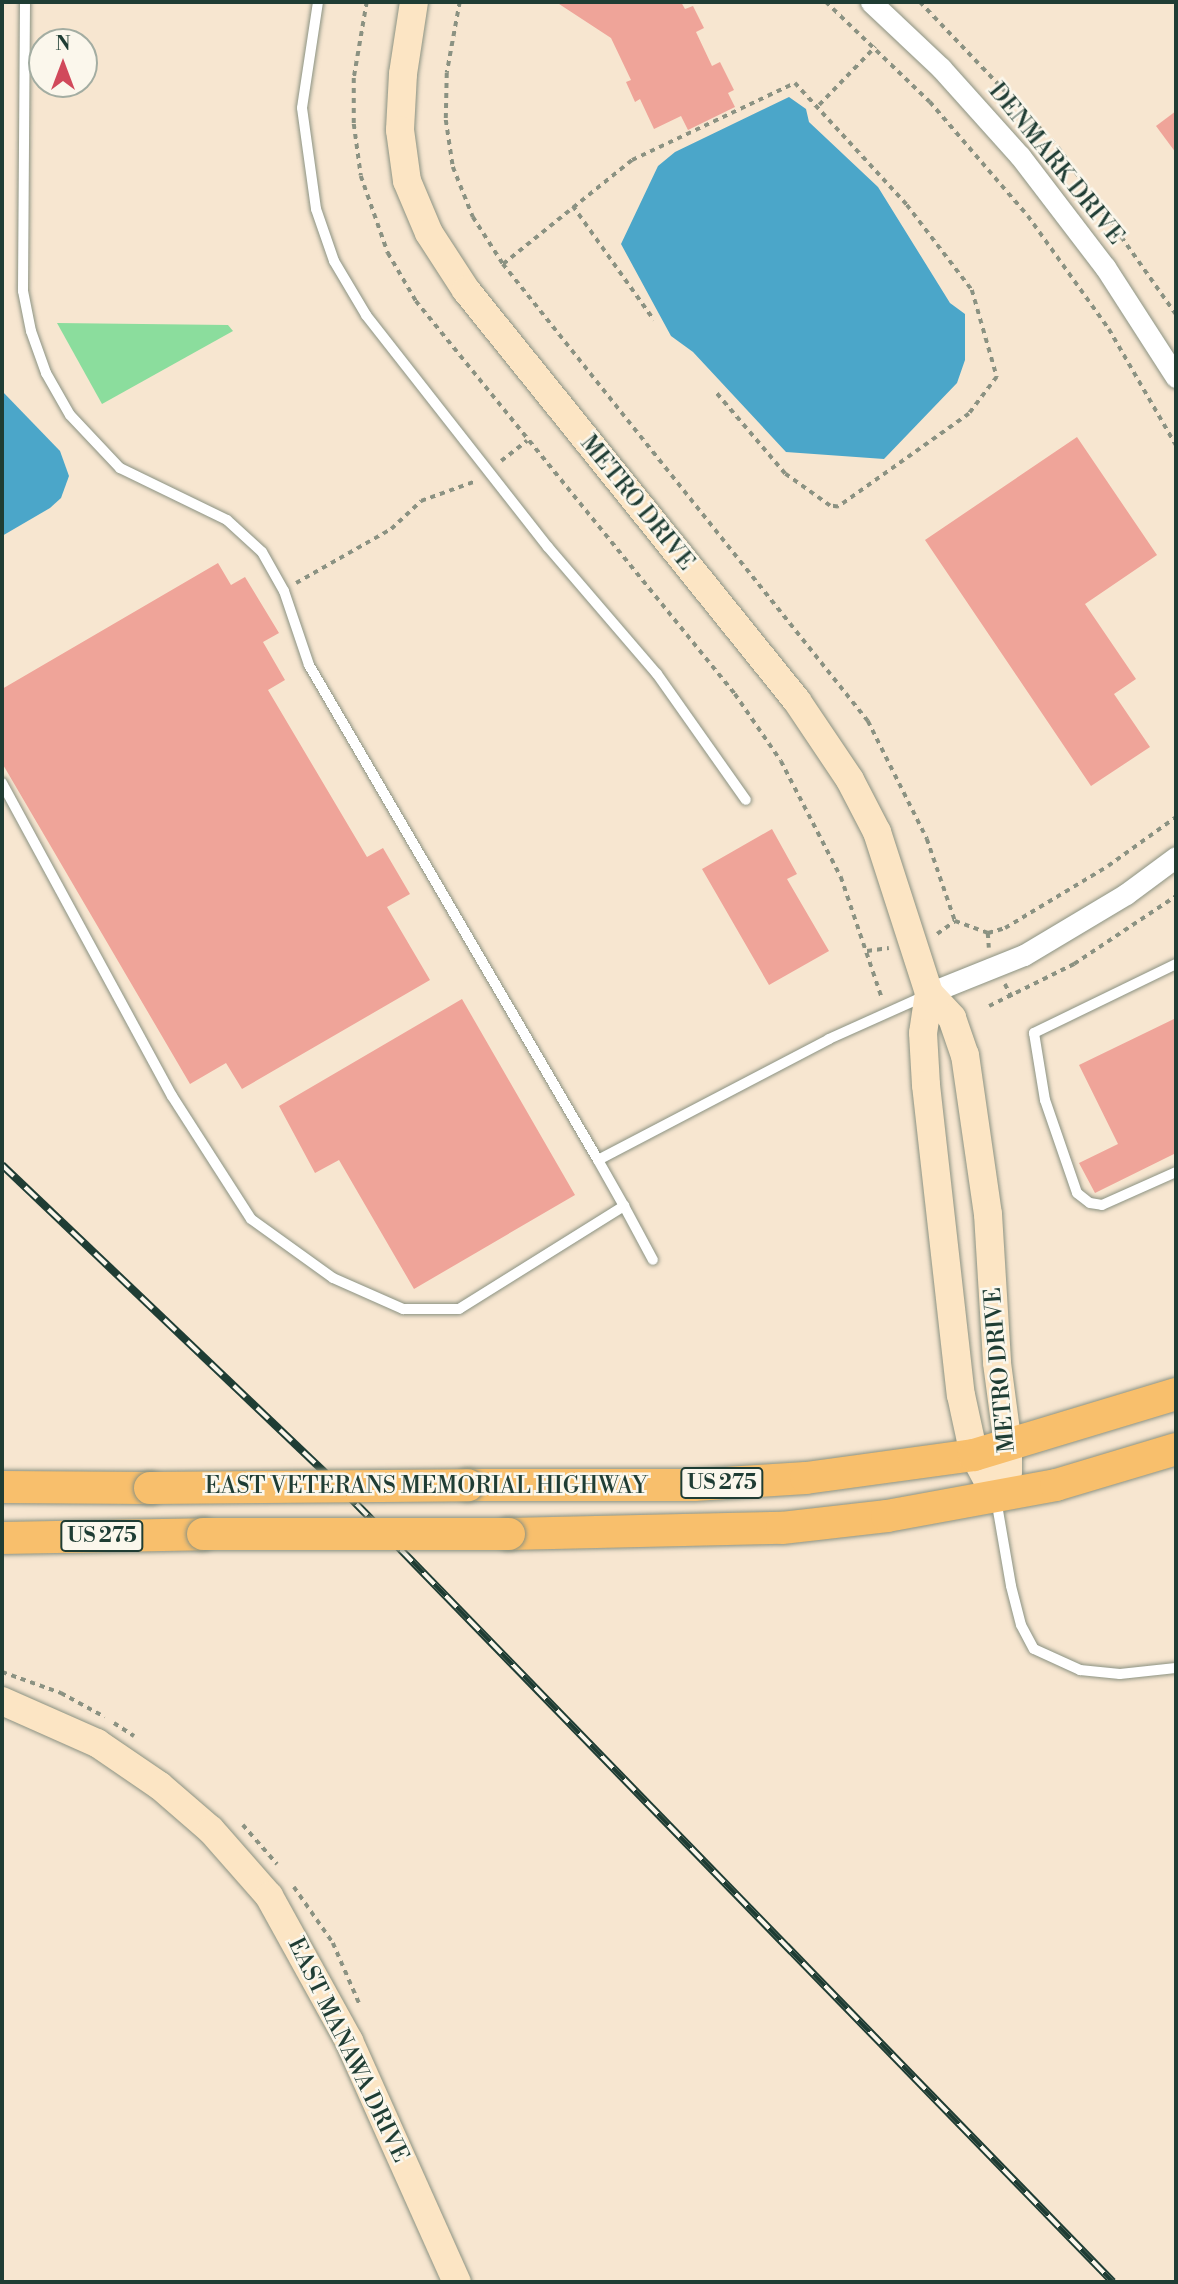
<!DOCTYPE html>
<style>
body{margin:0}
#map{position:relative;width:1178px;height:2284px;overflow:hidden;background:#f7e6d0;font-family:"Libre Bodoni",serif}
div>[style]{position:absolute}
.green>*{inset:0;background:#8bdd9d}
.water>*{inset:0;background:#4ba6c9}
.building>*{inset:0;background:#efa499}
.path>*{height:3.5px;margin-top:-1.75px;transform-origin:0;background:repeating-linear-gradient(90deg,#8b9282 0 5px,transparent 0 10px)}
.roads{filter:drop-shadow(0 0 2px #8b9282) drop-shadow(0 0 2px #8b9282)}
.lane>*{height:10px;margin:-5px;padding:0 5px;transform-origin:5px;border-radius:5px;background:#fff}
.street>*{height:21px;margin:-10.5px;padding:0 10.5px;transform-origin:10.5px;border-radius:10.5px;background:#fff}
.secondary>*{height:28px;margin:-14px;padding:0 14px;transform-origin:14px;border-radius:14px;background:#fce5c4}
.primary>*{height:32px;margin:-16px;padding:0 16px;transform-origin:16px;border-radius:16px;background:#f8bf6c}
.rail>*{height:8px;margin-top:-4px;transform-origin:0;background:repeating-linear-gradient(90deg,#fbf7ec 0 16px,#1f3d34 0 32px);box-sizing:border-box;border-block:2px solid #1f3d34}
.bridges{filter:drop-shadow(0 0 2px #8b9282) drop-shadow(0 0 2px #8b9282)}
.primary-bridge>*{height:32px;margin:-16px;padding:0 16px;transform-origin:16px;border-radius:16px;background:#f8bf6c}
span{translate:-50% -50%;white-space:nowrap;text-align:center;line-height:1.15;-webkit-text-stroke:5px #fbf7ec;paint-order:stroke}
.shield-label span{padding:2px 5px;background:#fbf7ec;border:2px solid;border-radius:5px;-webkit-text-stroke-width:0}
.shield-label{font-size:21px;color:#1f3d34;font-weight:700}
.street-label{font-size:23px;color:#1f3d34}
.frame{position:absolute;inset:0;border:4px solid #1f3d34;pointer-events:none}
.north{position:absolute;left:28px;top:28px;width:70px;height:70px;box-sizing:border-box;background:#fbf7ec;border:2px solid #a3ada2;border-radius:50%;rotate:0deg;font-size:19px;font-weight:700;line-height:28px;text-align:center;color:#1f3d34}
.north::after{content:'';display:block;margin:auto;width:24px;height:32px;background:#d1495b;clip-path:polygon(50% 0,100% 100%,50% 72%,0 100%)}
</style>
<div id="map">
<div class="green">
<i style="clip-path:polygon(57px 323px,228px 325px,233px 331px,102px 404px)"></i>
</div>
<div class="water">
<i style="clip-path:polygon(789px 97px,806px 109px,809px 122px,878px 187px,950px 303px,965px 314px,965px 360px,957px 383px,884px 459px,786px 452px,693px 352px,671px 336px,621px 244px,658px 166px,675px 152px)"></i>
<i style="clip-path:polygon(2px 391px,60px 451px,69px 476px,61px 498px,50px 508px,2px 536px)"></i>
</div>
<div class="building">
<i style="clip-path:polygon(556px 2px,681px 2px,685px 9px,693px 6px,704px 28px,696px 32px,712px 66px,720px 62px,734px 90px,728px 93px,735px 107px,688px 130px,681px 116px,654px 129px,640px 99px,635px 102px,626px 82px,631px 80px,611px 38px)"></i>
<i style="clip-path:polygon(1176px 111px,1176px 153px,1156px 126px)"></i>
<i style="clip-path:polygon(1077px 437px,1157px 555px,1085px 604px,1136px 679px,1114px 694px,1150px 747px,1091px 786px,925px 540px)"></i>
<i style="clip-path:polygon(218px 563px,231px 585px,245px 577px,279px 633px,263px 642px,285px 680px,268px 690px,367px 857px,383px 848px,410px 894px,387px 907px,430px 980px,242px 1089px,226px 1063px,190px 1084px,2px 763px,2px 689px)"></i>
<i style="clip-path:polygon(772px 829px,797px 874px,787px 879px,829px 951px,769px 985px,702px 869px)"></i>
<i style="clip-path:polygon(462px 999px,575px 1195px,414px 1289px,339px 1160px,315px 1173px,279px 1106px)"></i>
<i style="clip-path:polygon(1176px 1018px,1176px 1153px,1095px 1193px,1079px 1163px,1118px 1144px,1079px 1065px)"></i>
</div>
<div class="path">
<i style="left:367px;top:2px;width:77px;rotate:99.7deg"></i>
<i style="left:354px;top:78px;width:46px;rotate:90deg"></i>
<i style="left:354px;top:124px;width:52px;rotate:82.3deg"></i>
<i style="left:361px;top:176px;width:82px;rotate:70.7deg"></i>
<i style="left:388px;top:253px;width:56px;rotate:59.7deg"></i>
<i style="left:416px;top:301px;width:506px;rotate:50.93deg"></i>
<i style="left:735px;top:694px;width:81px;rotate:55.5deg"></i>
<i style="left:781px;top:761px;width:131px;rotate:62.7deg"></i>
<i style="left:841px;top:877px;width:128px;rotate:71.3deg"></i>
<i style="left:460px;top:2px;width:72px;rotate:100.4deg"></i>
<i style="left:447px;top:73px;width:47px;rotate:91.2deg"></i>
<i style="left:446px;top:120px;width:48px;rotate:81.5deg"></i>
<i style="left:453px;top:167px;width:54px;rotate:68.2deg"></i>
<i style="left:473px;top:217px;width:56px;rotate:57.4deg"></i>
<i style="left:503px;top:264px;width:585px;rotate:51.39deg"></i>
<i style="left:868px;top:721px;width:132px;rotate:63.4deg"></i>
<i style="left:927px;top:839px;width:87px;rotate:71.1deg"></i>
<i style="left:955px;top:921px;width:35px;rotate:20deg"></i>
<i style="left:988px;top:933px;width:18px;rotate:-16deg"></i>
<i style="left:1005px;top:928px;width:120px;rotate:-31deg"></i>
<i style="left:1108px;top:866px;width:84px;rotate:-35.8deg"></i>
<i style="left:826px;top:2px;width:144px;rotate:43.9deg"></i>
<i style="left:930px;top:102px;width:150px;rotate:49.3deg"></i>
<i style="left:1028px;top:216px;width:139px;rotate:54.4deg"></i>
<i style="left:1109px;top:329px;width:134px;rotate:60deg"></i>
<i style="left:920px;top:2px;width:200px;rotate:46.4deg"></i>
<i style="left:1058px;top:147px;width:204px;rotate:54.8deg"></i>
<i style="left:819px;top:105px;width:81px;rotate:-46deg"></i>
<i style="left:573px;top:206px;width:140px;rotate:54.6deg"></i>
<i style="left:503px;top:264px;width:166px;rotate:-38.9deg"></i>
<i style="left:632px;top:160px;width:180px;rotate:-25.3deg"></i>
<i style="left:795px;top:83px;width:166px;rotate:47.4deg"></i>
<i style="left:907px;top:205px;width:107px;rotate:52.6deg"></i>
<i style="left:972px;top:290px;width:91px;rotate:74deg"></i>
<i style="left:997px;top:377px;width:46px;rotate:127.1deg"></i>
<i style="left:969px;top:414px;width:161px;rotate:144.6deg"></i>
<i style="left:838px;top:507px;width:8px;rotate:-173deg"></i>
<i style="left:830px;top:506px;width:55px;rotate:-144.6deg"></i>
<i style="left:785px;top:474px;width:106px;rotate:-130.4deg"></i>
<i style="left:501px;top:461px;width:33px;rotate:-38deg"></i>
<i style="left:296px;top:583px;width:109px;rotate:-29.6deg"></i>
<i style="left:391px;top:529px;width:41px;rotate:-43deg"></i>
<i style="left:421px;top:501px;width:59px;rotate:-20deg"></i>
<i style="left:988px;top:933px;width:15px;rotate:86deg"></i>
<i style="left:937px;top:934px;width:22px;rotate:-36deg"></i>
<i style="left:867px;top:951px;width:22px;rotate:-8deg"></i>
<i style="left:1005px;top:984px;width:16px;rotate:63deg"></i>
<i style="left:989px;top:1006px;width:95px;rotate:-26.3deg"></i>
<i style="left:1074px;top:964px;width:123px;rotate:-33.7deg"></i>
<i style="left:2px;top:1672px;width:63px;rotate:19.6deg"></i>
<i style="left:61px;top:1693px;width:50px;rotate:28.6deg"></i>
<i style="left:114px;top:1723px;width:24px;rotate:33deg"></i>
<i style="left:243px;top:1825px;width:52px;rotate:48.9deg"></i>
<i style="left:294px;top:1887px;width:68px;rotate:55.1deg"></i>
<i style="left:333px;top:1943px;width:68px;rotate:66.5deg"></i>
</div>
<div class="roads">
<div class="lane">
<i style="left:25px;top:2px;width:289px;rotate:90.4deg"></i>
<i style="left:23px;top:291px;width:41px;rotate:78.7deg"></i>
<i style="left:31px;top:331px;width:45px;rotate:70.3deg"></i>
<i style="left:46px;top:373px;width:48px;rotate:60.3deg"></i>
<i style="left:70px;top:415px;width:73px;rotate:46.7deg"></i>
<i style="left:120px;top:468px;width:119px;rotate:25.9deg"></i>
<i style="left:227px;top:520px;width:47px;rotate:42.4deg"></i>
<i style="left:262px;top:552px;width:45px;rotate:60.6deg"></i>
<i style="left:284px;top:591px;width:78px;rotate:71.3deg"></i>
<i style="left:309px;top:665px;width:573px;rotate:59.72deg"></i>
<i style="left:318px;top:2px;width:107px;rotate:98.6deg"></i>
<i style="left:302px;top:108px;width:102px;rotate:82.1deg"></i>
<i style="left:316px;top:209px;width:55px;rotate:70.9deg"></i>
<i style="left:334px;top:261px;width:63px;rotate:59.3deg"></i>
<i style="left:366px;top:315px;width:295px;rotate:51.9deg"></i>
<i style="left:548px;top:547px;width:167px;rotate:49.4deg"></i>
<i style="left:657px;top:674px;width:154px;rotate:54.8deg"></i>
<i style="left:2px;top:783px;width:356px;rotate:61.5deg"></i>
<i style="left:172px;top:1096px;width:146px;rotate:57.3deg"></i>
<i style="left:251px;top:1219px;width:101px;rotate:35.7deg"></i>
<i style="left:333px;top:1278px;width:77px;rotate:23.9deg"></i>
<i style="left:403px;top:1309px;width:56px"></i>
<i style="left:459px;top:1309px;width:195px;rotate:-32deg"></i>
<i style="left:624px;top:1206px;width:53px;rotate:-119.5deg"></i>
<i style="left:598px;top:1160px;width:261px;rotate:-27.6deg"></i>
<i style="left:829px;top:1039px;width:107px;rotate:-24.2deg"></i>
<i style="left:1176px;top:964px;width:158px;rotate:154.1deg"></i>
<i style="left:1034px;top:1033px;width:68px;rotate:80.7deg"></i>
<i style="left:1045px;top:1100px;width:98px;rotate:71deg"></i>
<i style="left:1077px;top:1193px;width:16px;rotate:38deg"></i>
<i style="left:1090px;top:1203px;width:12px;rotate:9deg"></i>
<i style="left:1102px;top:1205px;width:81px;rotate:-24deg"></i>
<i style="left:624px;top:1206px;width:61px;rotate:61.8deg"></i>
<i style="left:996px;top:1499px;width:88px;rotate:80.2deg"></i>
<i style="left:1011px;top:1586px;width:40px;rotate:75.6deg"></i>
<i style="left:1021px;top:1625px;width:27px;rotate:62deg"></i>
<i style="left:1034px;top:1649px;width:51px;rotate:24.5deg"></i>
<i style="left:1080px;top:1670px;width:40px;rotate:5.7deg"></i>
<i style="left:1120px;top:1674px;width:56px;rotate:-6.1deg"></i>
</div>
<div class="street">
<i style="left:871px;top:2px;width:96px;rotate:43.3deg"></i>
<i style="left:941px;top:68px;width:118px;rotate:48.1deg"></i>
<i style="left:1020px;top:156px;width:140px;rotate:52.6deg"></i>
<i style="left:1105px;top:267px;width:131px;rotate:57.2deg"></i>
<i style="left:929px;top:993px;width:102px;rotate:-21.8deg"></i>
<i style="left:1024px;top:955px;width:119px;rotate:-30.9deg"></i>
<i style="left:1126px;top:894px;width:62px;rotate:-36.5deg"></i>
</div>
<div class="secondary">
<i style="left:414px;top:2px;width:73px;rotate:98.7deg"></i>
<i style="left:403px;top:74px;width:56px;rotate:93.1deg"></i>
<i style="left:400px;top:130px;width:51px;rotate:82.2deg"></i>
<i style="left:407px;top:181px;width:56px;rotate:67.1deg"></i>
<i style="left:429px;top:233px;width:68px;rotate:57deg"></i>
<i style="left:466px;top:290px;width:528px;rotate:51.15deg"></i>
<i style="left:797px;top:701px;width:95px;rotate:56.1deg"></i>
<i style="left:850px;top:780px;width:59px;rotate:62.6deg"></i>
<i style="left:877px;top:832px;width:169px;rotate:72.1deg"></i>
<i style="left:929px;top:993px;width:40px;rotate:98.5deg"></i>
<i style="left:923px;top:1033px;width:52px;rotate:86.7deg"></i>
<i style="left:926px;top:1085px;width:312px;rotate:83.6deg"></i>
<i style="left:961px;top:1395px;width:61px;rotate:77.8deg"></i>
<i style="left:974px;top:1455px;width:47px;rotate:61.8deg"></i>
<i style="left:929px;top:993px;width:34px;rotate:47deg"></i>
<i style="left:952px;top:1018px;width:39px;rotate:71deg"></i>
<i style="left:965px;top:1055px;width:161px;rotate:81.8deg"></i>
<i style="left:988px;top:1214px;width:149px;rotate:86.5deg"></i>
<i style="left:997px;top:1363px;width:83px;rotate:82.4deg"></i>
<i style="left:1008px;top:1445px;width:26px;rotate:90deg"></i>
<i style="left:1008px;top:1471px;width:28px;rotate:116deg"></i>
<i style="left:2px;top:1701px;width:104px;rotate:23.9deg"></i>
<i style="left:97px;top:1743px;width:76px;rotate:34.3deg"></i>
<i style="left:160px;top:1786px;width:67px;rotate:40.8deg"></i>
<i style="left:211px;top:1830px;width:88px;rotate:48.7deg"></i>
<i style="left:269px;top:1896px;width:166px;rotate:61.1deg"></i>
<i style="left:349px;top:2041px;width:264px;rotate:65.9deg"></i>
</div>
<div class="primary">
<i style="left:468px;top:1485px;width:226px"></i>
<i style="left:694px;top:1485px;width:112px;rotate:-3.6deg"></i>
<i style="left:806px;top:1478px;width:170px;rotate:-7.8deg"></i>
<i style="left:974px;top:1455px;width:211px;rotate:-16.8deg"></i>
<i style="left:2px;top:1487px;width:148px;rotate:0.4deg"></i>
<i style="left:509px;top:1534px;width:273px;rotate:-1.3deg"></i>
<i style="left:782px;top:1528px;width:106px;rotate:-6.5deg"></i>
<i style="left:887px;top:1516px;width:172px;rotate:-10.4deg"></i>
<i style="left:1056px;top:1485px;width:125px;rotate:-16.7deg"></i>
<i style="left:2px;top:1538px;width:201px;rotate:-1.1deg"></i>
</div>
</div>
<div class="rail">
<i style="left:2px;top:1165px;width:458px;rotate:43.6deg"></i>
<i style="left:334px;top:1481px;width:1117px;rotate:45.8deg"></i>
</div>
<div class="bridges">
<div class="primary-bridge">
<i style="left:150px;top:1488px;width:318px;rotate:-0.5deg"></i>
<i style="left:203px;top:1534px;width:306px"></i>
</div>
</div>
<div class="shield-label">
<span style="left:722px;top:1483px">US 275</span>
<span style="left:102px;top:1536px">US 275</span>
</div>
<div class="street-label">
<span style="left:1056px;top:164px;rotate:51deg">DENMARK DRIVE</span>
<span style="left:637px;top:503px;rotate:51deg">METRO DRIVE</span>
<span style="left:1000px;top:1370px;rotate:-95deg">METRO DRIVE</span>
<span style="left:426px;top:1486px">EAST VETERANS MEMORIAL HIGHWAY</span>
<span style="left:348px;top:2050px;rotate:64deg">EAST MANAWA DRIVE</span>
</div>
<div class="frame"></div>
<div class="north">N</div>
</div>
